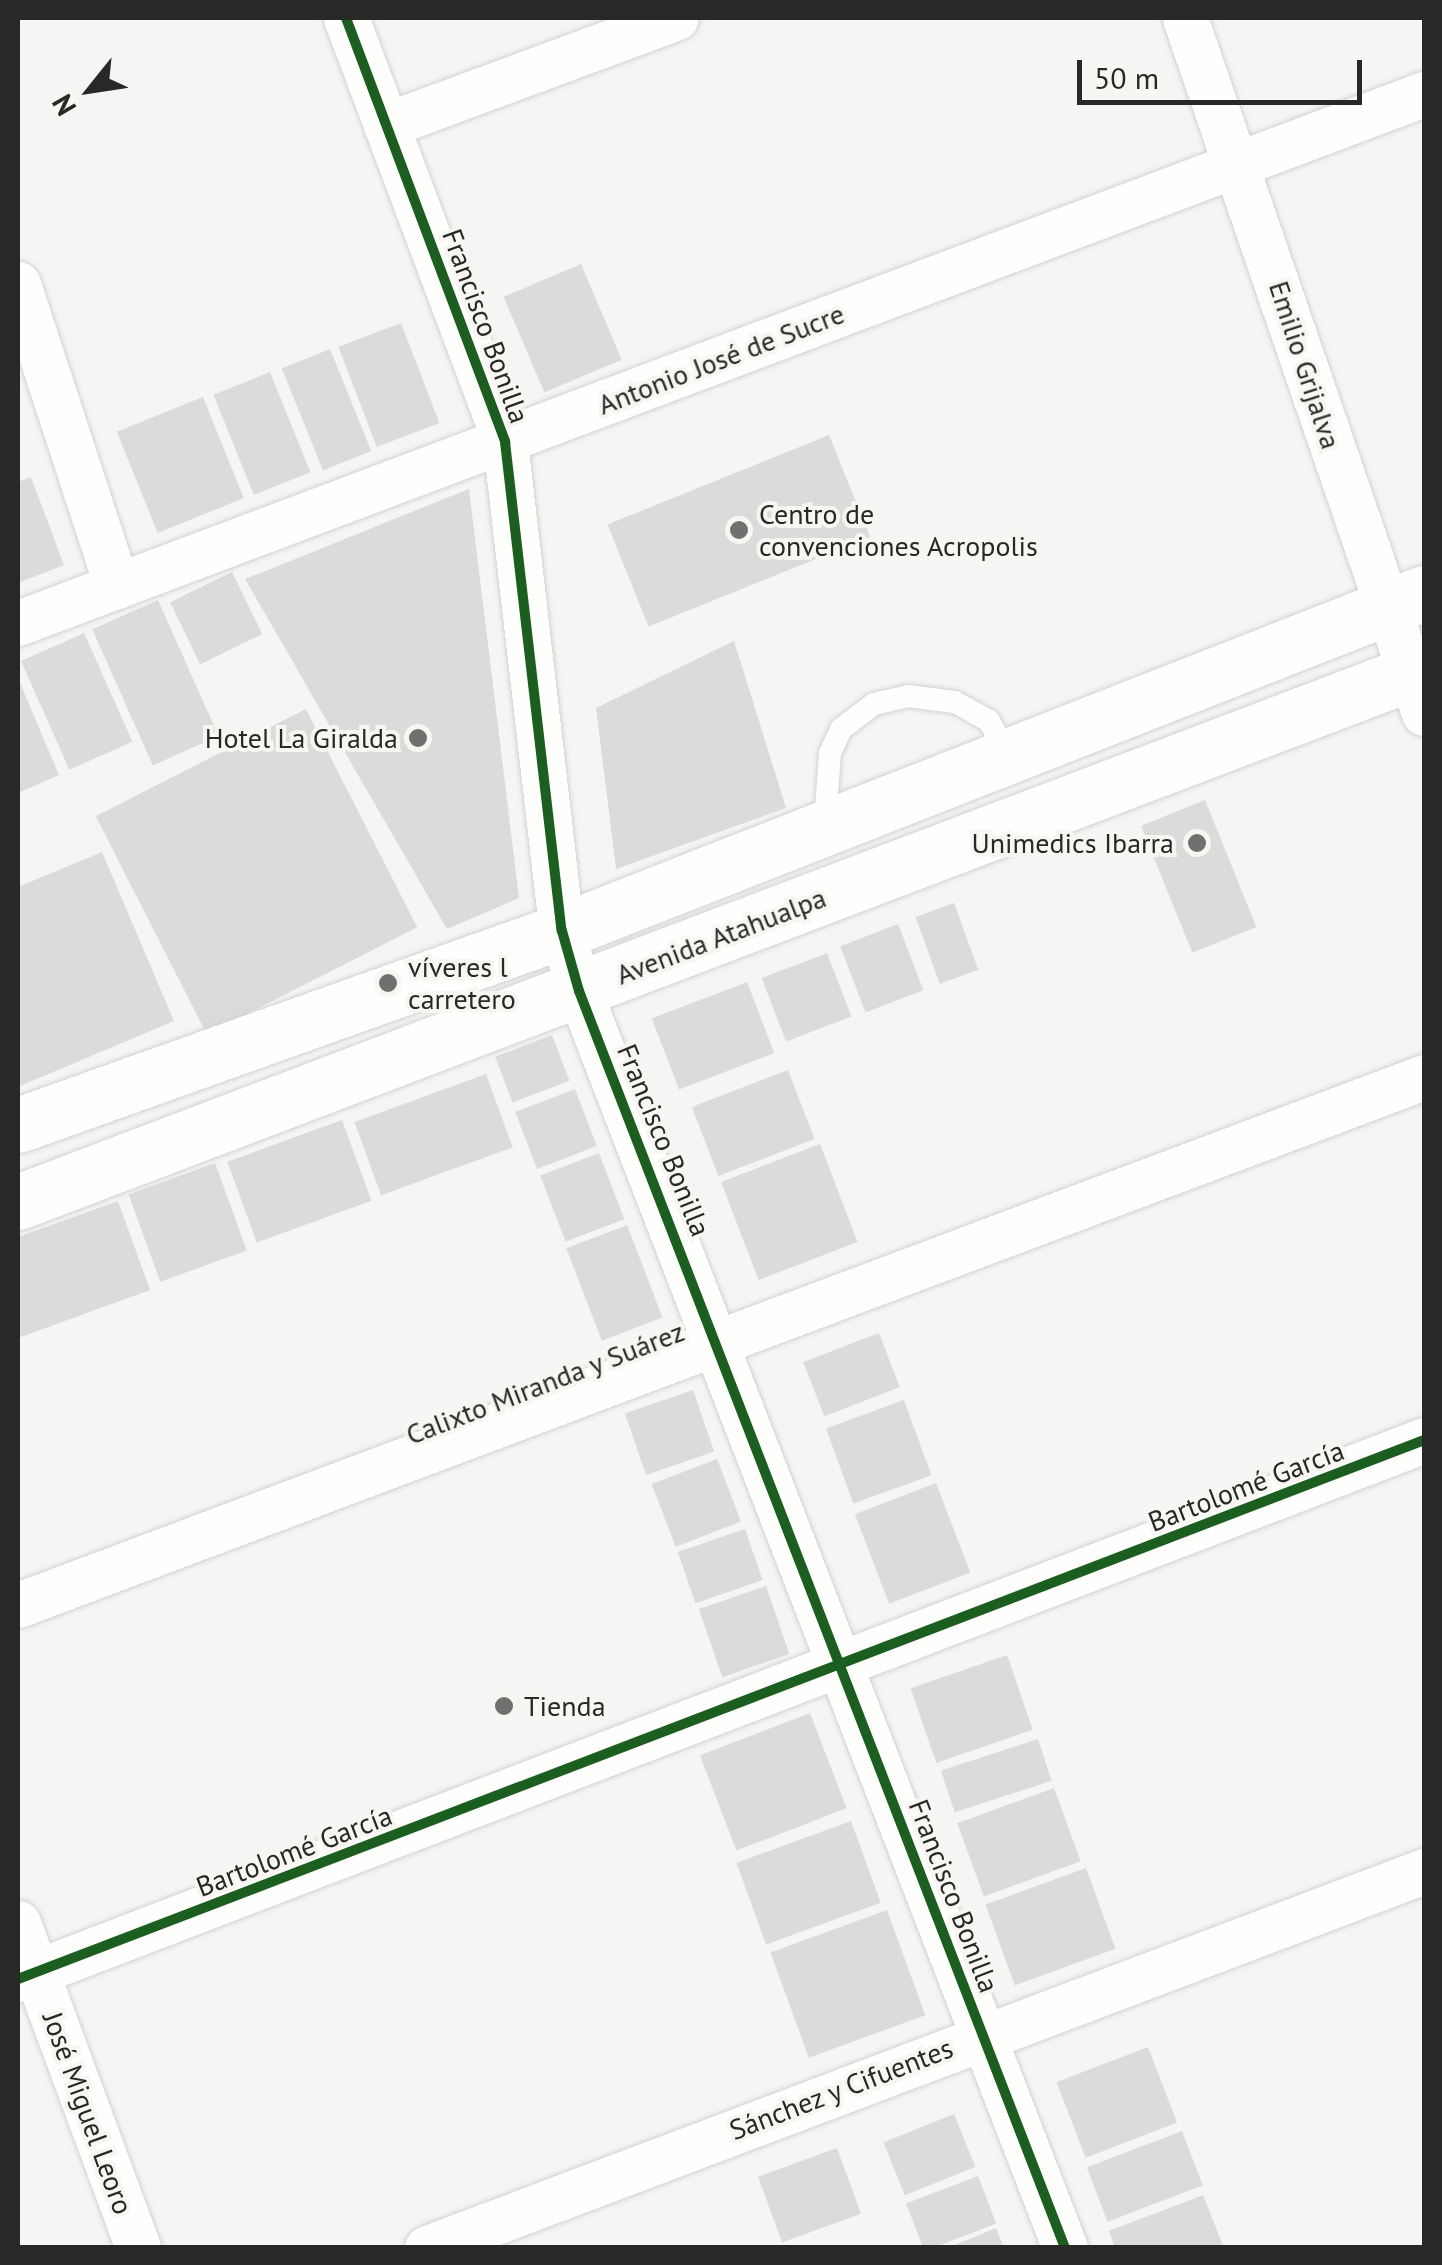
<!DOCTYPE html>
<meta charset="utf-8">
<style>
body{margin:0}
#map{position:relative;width:1442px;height:2265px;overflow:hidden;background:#f6f5f4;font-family:"PT Sans",sans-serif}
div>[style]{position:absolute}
.building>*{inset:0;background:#dcdbda;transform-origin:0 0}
.roads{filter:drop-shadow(0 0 2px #d3d2d1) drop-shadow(0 0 2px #d3d2d1)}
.service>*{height:22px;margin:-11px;padding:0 11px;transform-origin:11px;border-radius:11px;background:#fefefd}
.minor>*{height:45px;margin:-22.5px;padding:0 22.5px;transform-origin:22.5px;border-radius:22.5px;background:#fefefd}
.secondary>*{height:55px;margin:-27.5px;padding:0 27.5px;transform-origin:27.5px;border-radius:27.5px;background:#fefefd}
.cycleway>*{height:10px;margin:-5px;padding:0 5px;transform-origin:5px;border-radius:5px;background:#1b5e20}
.dots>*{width:28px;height:28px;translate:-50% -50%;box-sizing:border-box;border:5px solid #f7f6f3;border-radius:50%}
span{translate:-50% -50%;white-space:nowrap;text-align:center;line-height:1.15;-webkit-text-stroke:8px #f7f6f3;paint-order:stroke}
.street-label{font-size:28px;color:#282827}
.poi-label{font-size:28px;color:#282827}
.left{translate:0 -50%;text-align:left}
.right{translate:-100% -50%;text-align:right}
.frame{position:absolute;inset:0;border:20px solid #282827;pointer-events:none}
.north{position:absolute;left:40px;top:40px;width:100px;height:100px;-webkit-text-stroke:8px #f7f6f3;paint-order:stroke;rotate:240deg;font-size:28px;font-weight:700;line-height:40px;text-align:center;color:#282827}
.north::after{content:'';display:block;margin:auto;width:35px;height:45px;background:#282827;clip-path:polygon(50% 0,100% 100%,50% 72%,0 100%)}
.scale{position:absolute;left:1077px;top:60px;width:285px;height:45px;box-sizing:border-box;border:5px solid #282827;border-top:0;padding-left:12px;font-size:30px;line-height:35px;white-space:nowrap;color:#282827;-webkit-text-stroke:8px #f7f6f3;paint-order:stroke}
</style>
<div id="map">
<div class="building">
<i style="left:581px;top:264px;width:104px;height:84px;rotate:67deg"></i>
<i style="left:401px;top:323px;width:107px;height:67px;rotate:69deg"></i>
<i style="left:330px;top:349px;width:110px;height:52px;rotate:68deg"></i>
<i style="left:270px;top:372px;width:108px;height:61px;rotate:68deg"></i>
<i style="left:203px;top:397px;width:109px;height:93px;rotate:68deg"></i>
<i style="left:829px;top:435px;width:110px;height:239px;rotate:68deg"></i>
<i style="clip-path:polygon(31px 477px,64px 565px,18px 583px,18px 482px)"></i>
<i style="clip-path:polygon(469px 489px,519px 898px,447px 929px,245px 579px)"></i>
<i style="left:232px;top:572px;width:69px;height:69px;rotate:64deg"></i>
<i style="left:158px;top:600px;width:149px;height:72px;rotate:66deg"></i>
<i style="left:84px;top:633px;width:119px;height:69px;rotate:66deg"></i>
<i style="clip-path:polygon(734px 641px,786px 808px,616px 869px,596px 708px)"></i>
<i style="clip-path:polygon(18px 678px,59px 775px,18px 793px)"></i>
<i style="left:306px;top:709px;width:245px;height:236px;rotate:63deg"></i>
<i style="left:1205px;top:800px;width:137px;height:69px;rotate:68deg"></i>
<i style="clip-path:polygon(102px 852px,174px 1021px,18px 1087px,18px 887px)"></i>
<i style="left:954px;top:903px;width:71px;height:41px;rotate:70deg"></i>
<i style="left:898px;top:924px;width:71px;height:62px;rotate:69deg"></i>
<i style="left:827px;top:953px;width:68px;height:70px;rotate:69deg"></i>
<i style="left:747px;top:982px;width:76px;height:102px;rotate:69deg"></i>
<i style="left:552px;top:1035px;width:49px;height:61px;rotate:69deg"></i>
<i style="left:788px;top:1070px;width:74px;height:103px;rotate:69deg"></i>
<i style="left:486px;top:1074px;width:78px;height:140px;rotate:70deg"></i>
<i style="left:575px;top:1089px;width:61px;height:64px;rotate:69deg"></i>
<i style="left:342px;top:1120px;width:86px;height:122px;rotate:70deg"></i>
<i style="left:820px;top:1144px;width:105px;height:106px;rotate:69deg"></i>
<i style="left:599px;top:1153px;width:71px;height:63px;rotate:69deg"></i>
<i style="left:215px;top:1163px;width:93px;height:92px;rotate:70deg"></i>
<i style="clip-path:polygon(118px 1201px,150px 1290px,18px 1338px,18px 1237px)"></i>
<i style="left:627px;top:1225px;width:99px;height:65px;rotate:69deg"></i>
<i style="left:879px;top:1333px;width:58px;height:81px;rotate:69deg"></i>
<i style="left:693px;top:1390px;width:65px;height:72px;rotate:71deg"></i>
<i style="left:904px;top:1400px;width:80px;height:83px;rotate:70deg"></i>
<i style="left:717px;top:1459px;width:67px;height:70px;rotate:69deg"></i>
<i style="left:936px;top:1483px;width:96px;height:87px;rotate:69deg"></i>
<i style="left:745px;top:1529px;width:54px;height:71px;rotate:71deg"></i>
<i style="left:766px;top:1586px;width:72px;height:71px;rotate:71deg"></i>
<i style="left:1007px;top:1655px;width:79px;height:102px;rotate:71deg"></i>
<i style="left:810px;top:1713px;width:102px;height:118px;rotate:69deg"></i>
<i style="left:1038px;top:1739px;width:44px;height:102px;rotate:72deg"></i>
<i style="left:1054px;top:1788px;width:78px;height:103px;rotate:70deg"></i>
<i style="left:851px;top:1821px;width:87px;height:122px;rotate:70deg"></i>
<i style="left:1086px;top:1868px;width:86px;height:107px;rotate:70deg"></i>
<i style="left:887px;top:1910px;width:112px;height:124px;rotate:70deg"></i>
<i style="left:1148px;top:2047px;width:81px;height:98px;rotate:69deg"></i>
<i style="left:954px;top:2114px;width:57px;height:76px;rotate:68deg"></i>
<i style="left:1182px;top:2131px;width:58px;height:102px;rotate:69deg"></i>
<i style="left:837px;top:2148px;width:70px;height:84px;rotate:70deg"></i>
<i style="left:978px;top:2176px;width:51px;height:77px;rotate:69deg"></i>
<i style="clip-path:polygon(1203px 2195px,1224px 2248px,1115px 2248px,1109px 2231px)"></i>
<i style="clip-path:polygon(996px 2228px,1004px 2248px,950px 2248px,950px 2247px)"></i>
</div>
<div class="roads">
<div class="service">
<i style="left:825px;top:824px;width:71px;rotate:-86deg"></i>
<i style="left:830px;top:753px;width:26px;rotate:-65deg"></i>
<i style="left:841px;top:729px;width:41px;rotate:-37.1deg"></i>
<i style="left:874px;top:704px;width:35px;rotate:-13deg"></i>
<i style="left:908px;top:696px;width:47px;rotate:7.3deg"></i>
<i style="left:955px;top:702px;width:39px;rotate:29deg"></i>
<i style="left:989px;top:721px;width:39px;rotate:61deg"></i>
</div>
<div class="minor">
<i style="left:346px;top:18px;width:453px;rotate:69.4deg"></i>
<i style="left:505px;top:442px;width:492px;rotate:83.4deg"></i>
<i style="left:562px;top:931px;width:62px;rotate:74.2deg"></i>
<i style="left:579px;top:991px;width:1348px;rotate:68.86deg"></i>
<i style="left:1185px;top:18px;width:735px;rotate:71.02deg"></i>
<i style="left:386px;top:125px;width:309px;rotate:-20.3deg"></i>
<i style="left:18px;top:284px;width:318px;rotate:71.9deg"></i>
<i style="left:18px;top:623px;width:1502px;rotate:-20.62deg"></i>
<i style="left:18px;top:1605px;width:1502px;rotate:-20.58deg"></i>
<i style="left:18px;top:1923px;width:346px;rotate:69.7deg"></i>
<i style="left:18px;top:1979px;width:1506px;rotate:-20.97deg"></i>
<i style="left:427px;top:2248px;width:1066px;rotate:-20.71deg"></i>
</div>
<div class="secondary">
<i style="left:18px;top:1125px;width:578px;rotate:-19.63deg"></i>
<i style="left:562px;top:931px;width:926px;rotate:-21.41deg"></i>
<i style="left:18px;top:1202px;width:1504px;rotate:-20.8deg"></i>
</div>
</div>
<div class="cycleway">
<i style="left:346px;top:18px;width:453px;rotate:69.4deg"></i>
<i style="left:505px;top:442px;width:492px;rotate:83.4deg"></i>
<i style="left:562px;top:931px;width:62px;rotate:74.2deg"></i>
<i style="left:579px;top:991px;width:1348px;rotate:68.86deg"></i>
<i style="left:18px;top:1979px;width:1506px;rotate:-20.97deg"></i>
</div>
<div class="dots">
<i style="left:739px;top:530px;background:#70706f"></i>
<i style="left:418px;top:738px;background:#70706f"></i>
<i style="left:1197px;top:843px;background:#70706f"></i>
<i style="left:388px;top:983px;background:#70706f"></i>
<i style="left:504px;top:1706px;background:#70706f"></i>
</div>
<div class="street-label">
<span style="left:486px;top:326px;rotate:70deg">Francisco Bonilla</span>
<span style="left:721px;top:359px;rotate:-21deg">Antonio José de Sucre</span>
<span style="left:1305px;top:365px;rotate:72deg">Emilio Grijalva</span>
<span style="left:721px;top:936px;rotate:-21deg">Avenida Atahualpa</span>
<span style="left:664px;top:1140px;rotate:68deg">Francisco Bonilla</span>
<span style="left:545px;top:1383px;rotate:-21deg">Calixto Miranda y Suárez</span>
<span style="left:1246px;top:1486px;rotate:-21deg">Bartolomé García</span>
<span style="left:294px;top:1851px;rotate:-21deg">Bartolomé García</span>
<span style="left:954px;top:1896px;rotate:69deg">Francisco Bonilla</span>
<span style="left:841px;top:2089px;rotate:-21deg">Sánchez y Cifuentes</span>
<span style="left:88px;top:2113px;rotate:70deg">José Miguel Leoro</span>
</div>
<div class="poi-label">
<span class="left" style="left:759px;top:530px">Centro de<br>convenciones Acropolis</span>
<span class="right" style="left:398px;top:738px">Hotel La Giralda</span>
<span class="right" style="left:1174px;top:843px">Unimedics Ibarra</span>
<span class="left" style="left:408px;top:983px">víveres l<br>carretero</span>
<span class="left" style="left:524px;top:1706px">Tienda</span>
</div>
<div class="frame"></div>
<div class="north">N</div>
<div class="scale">50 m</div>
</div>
